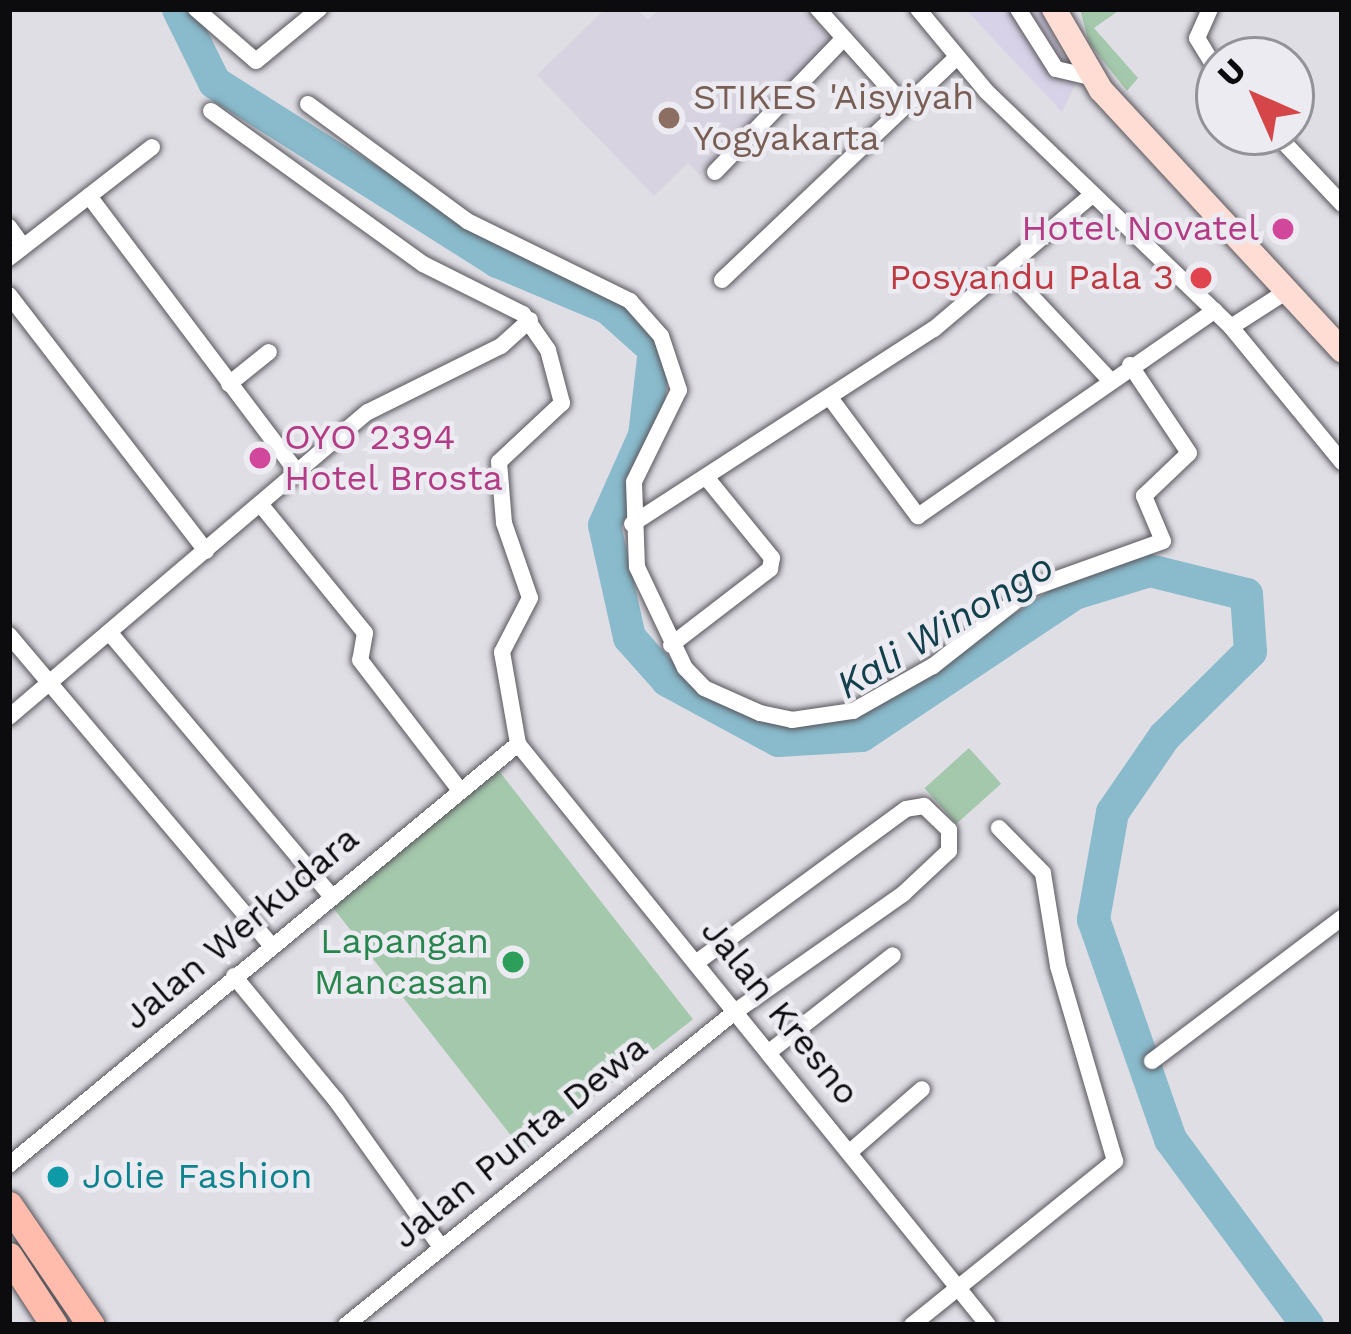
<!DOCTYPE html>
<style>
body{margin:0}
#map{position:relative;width:1351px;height:1334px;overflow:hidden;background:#e0dee5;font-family:"Work Sans",sans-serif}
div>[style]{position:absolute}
.built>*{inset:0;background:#d7d3e1}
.industrial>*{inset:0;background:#d8d2e8}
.green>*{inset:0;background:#a4c8ac;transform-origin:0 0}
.river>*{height:33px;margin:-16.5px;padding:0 16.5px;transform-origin:16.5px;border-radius:16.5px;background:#89bbcc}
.roads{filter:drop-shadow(0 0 3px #58565c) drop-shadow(0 0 3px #58565c)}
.street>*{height:16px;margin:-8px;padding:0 8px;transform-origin:8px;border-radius:8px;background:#fff}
.secondary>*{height:24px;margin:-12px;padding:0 12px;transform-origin:12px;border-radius:12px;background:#ffddd5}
.primary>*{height:27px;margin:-13.5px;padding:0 13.5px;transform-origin:13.5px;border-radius:13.5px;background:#ffbbab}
.dots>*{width:33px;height:33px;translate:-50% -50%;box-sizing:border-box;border:6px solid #edebf2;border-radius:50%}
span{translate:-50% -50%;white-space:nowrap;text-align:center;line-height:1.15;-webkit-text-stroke:9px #edebf2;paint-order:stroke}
.education-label{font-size:36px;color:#785e54}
.left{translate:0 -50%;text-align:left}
.hotel-label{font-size:36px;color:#b23c85}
.right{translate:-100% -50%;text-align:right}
.health-label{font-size:36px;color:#be3a42}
.street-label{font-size:36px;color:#0c0c0e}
.leisure-label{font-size:36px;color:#27864d}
.culture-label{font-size:36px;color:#0d838f}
.water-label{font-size:39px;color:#13404d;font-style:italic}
.frame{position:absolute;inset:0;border:12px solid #0c0c0e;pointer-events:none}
.north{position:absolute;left:1195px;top:36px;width:120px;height:120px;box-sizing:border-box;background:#edebf2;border:3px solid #939297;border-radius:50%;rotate:315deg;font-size:33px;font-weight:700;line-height:48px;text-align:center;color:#0c0c0e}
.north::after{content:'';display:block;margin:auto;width:42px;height:54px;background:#d54648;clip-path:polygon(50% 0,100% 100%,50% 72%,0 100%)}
</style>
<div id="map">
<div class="built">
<i style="clip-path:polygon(605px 9px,637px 9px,648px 20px,659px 9px,801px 9px,836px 45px,700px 175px,688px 163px,654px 196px,537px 75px)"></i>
</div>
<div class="industrial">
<i style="clip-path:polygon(965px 9px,1040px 9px,1076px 83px,1062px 112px)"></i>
</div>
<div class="green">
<i style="clip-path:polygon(1080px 9px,1121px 9px,1094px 28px,1138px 78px,1127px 91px,1089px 43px)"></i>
<i style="left:969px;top:748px;width:48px;height:60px;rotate:48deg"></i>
<i style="left:499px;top:771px;width:315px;height:215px;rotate:52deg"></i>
</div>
<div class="river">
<i style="left:178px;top:9px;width:81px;rotate:63.7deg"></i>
<i style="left:214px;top:82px;width:335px;rotate:32.3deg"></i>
<i style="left:497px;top:261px;width:119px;rotate:22.7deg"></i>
<i style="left:607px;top:307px;width:63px;rotate:41.8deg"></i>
<i style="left:654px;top:349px;width:87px;rotate:96.6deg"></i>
<i style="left:644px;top:435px;width:98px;rotate:114deg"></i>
<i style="left:604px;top:525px;width:115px;rotate:77.4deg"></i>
<i style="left:629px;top:637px;width:57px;rotate:48.5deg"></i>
<i style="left:667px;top:680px;width:126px;rotate:28.4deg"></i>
<i style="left:778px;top:740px;width:83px;rotate:-3.4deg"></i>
<i style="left:861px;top:735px;width:256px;rotate:-33.7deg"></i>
<i style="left:1074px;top:593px;width:78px;rotate:-17deg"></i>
<i style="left:1149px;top:570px;width:100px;rotate:13.9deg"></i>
<i style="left:1246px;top:594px;width:57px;rotate:86deg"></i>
<i style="left:1250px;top:651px;width:121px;rotate:135.3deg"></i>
<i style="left:1164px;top:736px;width:92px;rotate:124.4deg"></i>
<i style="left:1112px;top:812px;width:109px;rotate:100.1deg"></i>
<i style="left:1093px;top:919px;width:233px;rotate:70.7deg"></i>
<i style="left:1170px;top:1139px;width:231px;rotate:53.6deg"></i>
</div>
<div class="roads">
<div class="street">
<i style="left:196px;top:9px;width:79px;rotate:40.9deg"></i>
<i style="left:256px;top:61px;width:82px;rotate:-39.5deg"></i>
<i style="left:818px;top:9px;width:129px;rotate:48.1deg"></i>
<i style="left:918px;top:9px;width:108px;rotate:50.3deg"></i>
<i style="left:987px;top:92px;width:339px;rotate:43.9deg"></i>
<i style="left:1231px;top:327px;width:175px;rotate:50.6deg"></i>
<i style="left:1018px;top:9px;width:71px;rotate:57.7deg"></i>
<i style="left:1056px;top:69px;width:36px;rotate:13deg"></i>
<i style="left:1210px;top:9px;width:32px;rotate:114deg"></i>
<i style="left:1197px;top:38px;width:42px;rotate:58.6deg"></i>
<i style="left:308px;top:104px;width:197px;rotate:36.3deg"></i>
<i style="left:467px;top:221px;width:182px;rotate:26.1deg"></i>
<i style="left:630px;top:301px;width:47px;rotate:48.5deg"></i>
<i style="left:661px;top:336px;width:57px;rotate:71.6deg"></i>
<i style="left:679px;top:390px;width:102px;rotate:116.1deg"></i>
<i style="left:634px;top:482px;width:85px;rotate:88deg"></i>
<i style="left:637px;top:567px;width:112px;rotate:64.6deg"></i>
<i style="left:685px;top:668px;width:28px;rotate:46deg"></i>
<i style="left:704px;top:688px;width:61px;rotate:24.1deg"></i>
<i style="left:760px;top:713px;width:33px;rotate:12deg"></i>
<i style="left:792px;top:720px;width:62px;rotate:-8.4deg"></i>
<i style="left:853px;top:711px;width:92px;rotate:-29.4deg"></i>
<i style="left:933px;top:666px;width:126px;rotate:-38.2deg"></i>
<i style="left:1032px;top:588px;width:139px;rotate:-19.7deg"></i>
<i style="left:1163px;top:541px;width:49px;rotate:-112.9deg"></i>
<i style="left:1144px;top:496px;width:62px;rotate:-43.7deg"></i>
<i style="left:1189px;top:453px;width:106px;rotate:-123.8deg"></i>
<i style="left:211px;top:111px;width:261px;rotate:35.8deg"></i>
<i style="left:423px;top:264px;width:112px;rotate:26.6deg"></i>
<i style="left:523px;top:314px;width:44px;rotate:55.2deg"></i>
<i style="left:548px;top:350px;width:55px;rotate:75.2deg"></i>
<i style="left:562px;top:403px;width:86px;rotate:136.9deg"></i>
<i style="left:499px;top:462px;width:61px;rotate:85.3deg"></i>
<i style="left:504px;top:523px;width:79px;rotate:70.9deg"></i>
<i style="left:530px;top:598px;width:61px;rotate:117.4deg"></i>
<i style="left:502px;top:652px;width:93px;rotate:80.1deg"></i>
<i style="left:1274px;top:132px;width:99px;rotate:46.6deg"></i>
<i style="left:715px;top:172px;width:185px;rotate:-46.1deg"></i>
<i style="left:89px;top:196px;width:347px;rotate:53deg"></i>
<i style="left:9px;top:227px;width:24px;rotate:54deg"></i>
<i style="left:9px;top:258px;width:181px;rotate:-37.8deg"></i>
<i style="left:1005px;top:268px;width:152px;rotate:46.9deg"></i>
<i style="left:722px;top:280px;width:324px;rotate:-43.5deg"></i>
<i style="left:9px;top:295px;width:323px;rotate:52.4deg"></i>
<i style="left:1231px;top:327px;width:67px;rotate:-32.7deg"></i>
<i style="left:229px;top:384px;width:51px;rotate:-38.7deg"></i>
<i style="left:831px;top:399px;width:146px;rotate:53.4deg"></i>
<i style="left:918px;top:516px;width:361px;rotate:-34.7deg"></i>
<i style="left:261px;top:505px;width:165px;rotate:50.9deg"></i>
<i style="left:365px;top:633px;width:27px;rotate:100deg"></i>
<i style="left:360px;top:660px;width:163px;rotate:52.5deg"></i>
<i style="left:632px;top:524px;width:359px;rotate:-32.9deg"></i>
<i style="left:934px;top:329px;width:207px;rotate:-40.3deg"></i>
<i style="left:109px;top:632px;width:343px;rotate:49.9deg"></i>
<i style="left:9px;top:635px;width:406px;rotate:49.8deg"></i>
<i style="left:671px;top:645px;width:125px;rotate:-37.5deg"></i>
<i style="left:770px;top:569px;width:11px;rotate:-80deg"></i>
<i style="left:772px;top:558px;width:104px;rotate:-129.2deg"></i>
<i style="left:9px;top:717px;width:471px;rotate:-40.4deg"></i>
<i style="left:368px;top:412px;width:148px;rotate:-26.4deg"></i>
<i style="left:501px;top:346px;width:39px;rotate:-42deg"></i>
<i style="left:518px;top:744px;width:747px;rotate:51.03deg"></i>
<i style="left:234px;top:976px;width:161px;rotate:50.6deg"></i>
<i style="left:336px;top:1100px;width:179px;rotate:54.5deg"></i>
<i style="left:769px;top:1052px;width:157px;rotate:-38deg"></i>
<i style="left:1152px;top:1061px;width:238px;rotate:-37deg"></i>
<i style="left:851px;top:1151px;width:94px;rotate:-41.1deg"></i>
<i style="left:9px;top:1165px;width:661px;rotate:-39.59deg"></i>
<i style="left:346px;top:1325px;width:501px;rotate:-38.84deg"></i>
<i style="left:736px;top:1011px;width:204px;rotate:-35deg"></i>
<i style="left:903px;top:894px;width:63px;rotate:-43.1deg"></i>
<i style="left:949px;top:851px;width:21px;rotate:-90deg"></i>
<i style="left:949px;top:830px;width:35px;rotate:-136deg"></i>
<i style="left:924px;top:806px;width:18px;rotate:171deg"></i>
<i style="left:906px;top:809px;width:259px;rotate:143.8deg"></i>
<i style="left:912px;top:1325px;width:261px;rotate:-38.9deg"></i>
<i style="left:1115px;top:1161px;width:203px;rotate:-106.3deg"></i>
<i style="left:1058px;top:966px;width:94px;rotate:-99.2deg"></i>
<i style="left:1043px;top:873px;width:63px;rotate:-134.4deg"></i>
</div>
<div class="secondary">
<i style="left:1054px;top:9px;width:94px;rotate:59.9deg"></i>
<i style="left:1101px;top:90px;width:355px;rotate:47.2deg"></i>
</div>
<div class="primary">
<i style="left:9px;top:1205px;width:145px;rotate:55.7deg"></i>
<i style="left:9px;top:1256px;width:82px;rotate:56.9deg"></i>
</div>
</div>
<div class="dots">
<i style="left:669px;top:118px;background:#8d6e63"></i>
<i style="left:1283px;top:229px;background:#d1479c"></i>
<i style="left:1201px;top:278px;background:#e0444e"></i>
<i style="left:260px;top:458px;background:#d1479c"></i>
<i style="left:513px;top:962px;background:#2e9e5b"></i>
<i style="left:58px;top:1177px;background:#0f9aa8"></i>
</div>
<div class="education-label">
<span class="left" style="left:693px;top:118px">STIKES 'Aisyiyah<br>Yogyakarta</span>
</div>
<div class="hotel-label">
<span class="right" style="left:1259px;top:229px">Hotel Novatel</span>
<span class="left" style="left:284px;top:458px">OYO 2394<br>Hotel Brosta</span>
</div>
<div class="health-label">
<span class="right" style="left:1174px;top:278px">Posyandu Pala 3</span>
</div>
<div class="street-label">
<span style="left:241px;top:928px;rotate:-40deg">Jalan Werkudara</span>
<span style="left:780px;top:1012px;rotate:51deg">Jalan Kresno</span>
<span style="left:520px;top:1142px;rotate:-39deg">Jalan Punta Dewa</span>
</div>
<div class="leisure-label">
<span class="right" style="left:489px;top:962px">Lapangan<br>Mancasan</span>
</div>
<div class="culture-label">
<span class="left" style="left:82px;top:1177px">Jolie Fashion</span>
</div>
<div class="water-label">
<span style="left:945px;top:626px;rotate:-31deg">Kali Winongo</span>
</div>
<div class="frame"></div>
<div class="north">U</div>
</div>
